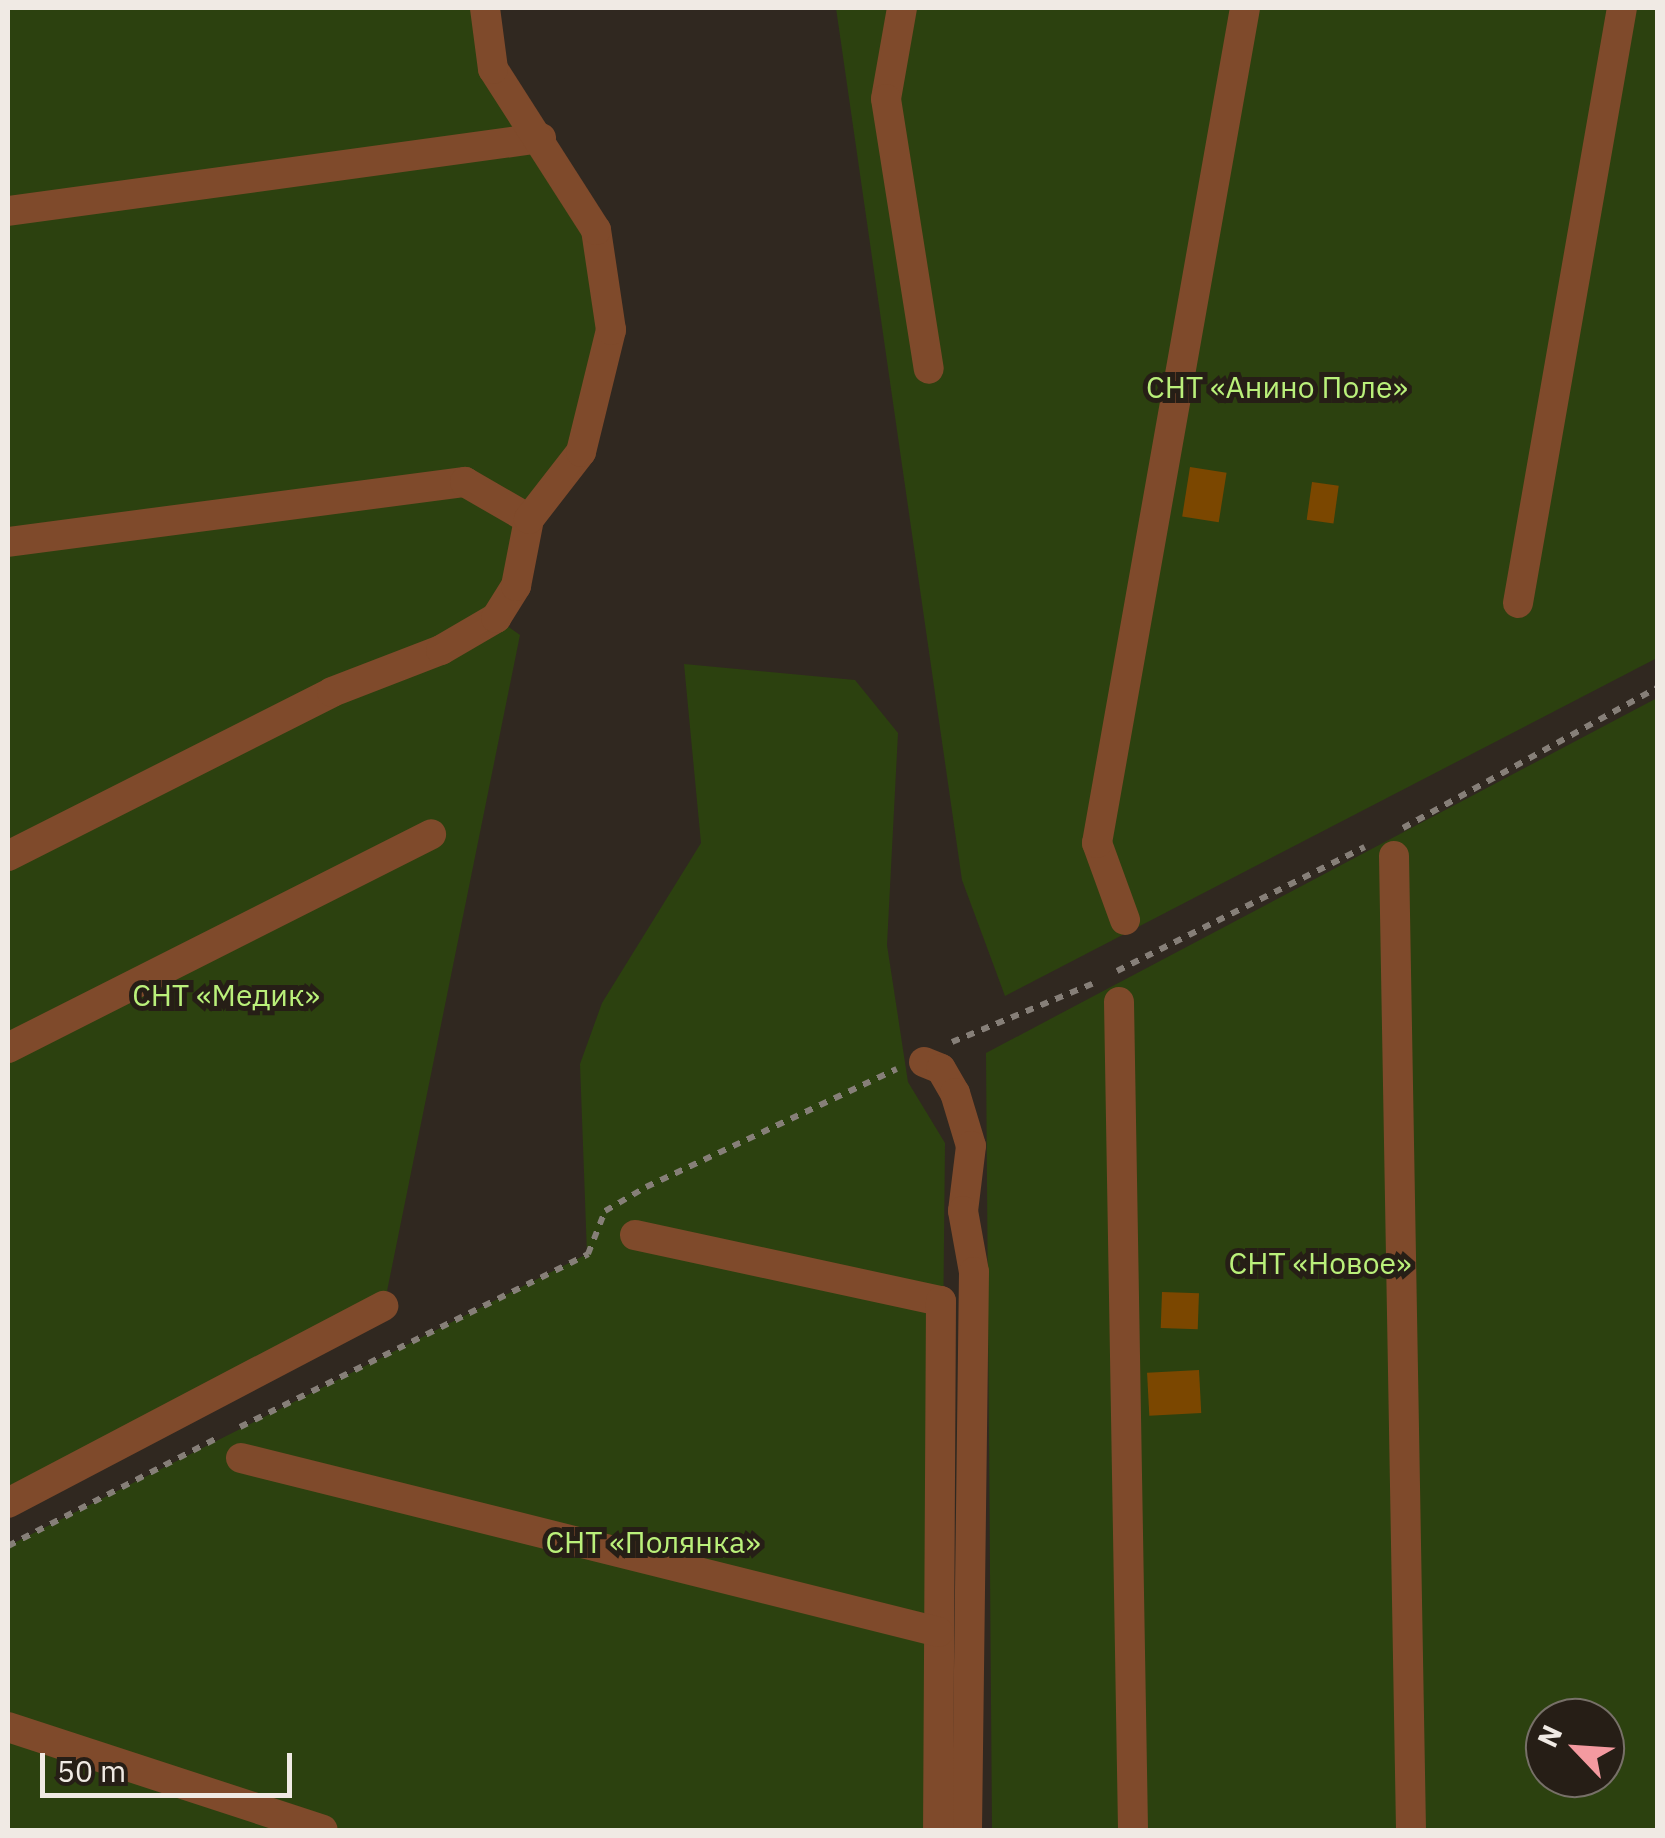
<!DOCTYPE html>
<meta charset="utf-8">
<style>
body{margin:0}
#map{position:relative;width:1665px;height:1838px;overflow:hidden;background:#302820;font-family:"IBM Plex Sans",sans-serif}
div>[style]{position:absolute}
.green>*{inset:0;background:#2c410f}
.building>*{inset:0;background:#7b4700;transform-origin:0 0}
.path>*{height:6px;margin-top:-3px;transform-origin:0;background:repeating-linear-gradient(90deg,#867f78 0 8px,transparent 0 16px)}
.minor>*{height:30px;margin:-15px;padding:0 15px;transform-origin:15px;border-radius:15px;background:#7f4a2b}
span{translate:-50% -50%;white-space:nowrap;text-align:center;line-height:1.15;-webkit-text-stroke:10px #261e16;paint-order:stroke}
.park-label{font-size:30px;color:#baf07a}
.frame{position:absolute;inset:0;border:10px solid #f0eae4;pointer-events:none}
.north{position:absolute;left:1525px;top:1698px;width:100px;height:100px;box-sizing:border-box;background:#261e16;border:2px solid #777068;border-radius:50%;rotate:295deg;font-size:28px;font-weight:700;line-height:40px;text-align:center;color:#f0eae4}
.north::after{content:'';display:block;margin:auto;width:35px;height:45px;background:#f49aa0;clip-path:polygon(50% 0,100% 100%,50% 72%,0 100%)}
.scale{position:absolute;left:40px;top:1753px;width:252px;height:45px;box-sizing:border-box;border:5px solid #f0eae4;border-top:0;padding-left:12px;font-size:30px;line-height:35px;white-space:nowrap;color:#f0eae4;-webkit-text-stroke:8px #261e16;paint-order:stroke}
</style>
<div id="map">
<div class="green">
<i style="clip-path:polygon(8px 8px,485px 8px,493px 69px,596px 230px,611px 330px,560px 487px,496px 618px,520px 635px,384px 1306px,8px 1503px)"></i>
<i style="clip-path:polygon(836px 8px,1657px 8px,1657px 658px,1005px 996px,962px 880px)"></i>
<i style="clip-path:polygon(684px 664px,855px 680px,898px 733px,887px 945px,908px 1082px,945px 1143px,938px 1830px,8px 1830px,8px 1546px,587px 1254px,580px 1064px,602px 1003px,701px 843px)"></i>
<i style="clip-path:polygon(evenodd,1657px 698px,1657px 1830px,992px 1830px,986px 1053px,1657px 698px,1545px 1718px,1605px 1718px,1605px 1778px,1545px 1778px,1545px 1718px)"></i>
</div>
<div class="building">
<i style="left:1190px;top:467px;width:37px;height:50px;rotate:9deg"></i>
<i style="left:1312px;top:482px;width:27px;height:38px;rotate:8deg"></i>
<i style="left:1162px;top:1292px;width:37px;height:36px;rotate:2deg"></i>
<i style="left:1199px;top:1370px;width:43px;height:52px;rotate:87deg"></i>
</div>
<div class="path">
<i style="left:1403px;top:828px;width:291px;rotate:-28.9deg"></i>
<i style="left:1117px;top:971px;width:277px;rotate:-26.6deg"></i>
<i style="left:952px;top:1042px;width:152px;rotate:-22.5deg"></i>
<i style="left:240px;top:1427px;width:389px;rotate:-26.4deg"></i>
<i style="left:588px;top:1254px;width:46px;rotate:-68.4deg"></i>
<i style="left:605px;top:1211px;width:48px;rotate:-30.3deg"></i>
<i style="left:646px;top:1187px;width:277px;rotate:-25.2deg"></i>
<i style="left:8px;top:1546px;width:233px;rotate:-27.3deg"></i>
</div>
<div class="minor">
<i style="left:902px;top:8px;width:92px;rotate:100deg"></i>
<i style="left:886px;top:99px;width:273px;rotate:81deg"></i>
<i style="left:8px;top:211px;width:538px;rotate:-7.8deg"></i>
<i style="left:8px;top:542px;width:461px;rotate:-7.5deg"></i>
<i style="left:465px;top:482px;width:74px;rotate:30deg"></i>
<i style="left:1518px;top:603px;width:604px;rotate:-80.09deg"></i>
<i style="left:8px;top:856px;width:363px;rotate:-26.8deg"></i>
<i style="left:332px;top:692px;width:117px;rotate:-21.1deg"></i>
<i style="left:441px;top:650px;width:64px;rotate:-30.2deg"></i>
<i style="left:496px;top:618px;width:38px;rotate:-58deg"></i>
<i style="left:516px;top:586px;width:68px;rotate:-79deg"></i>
<i style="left:529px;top:519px;width:85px;rotate:-52.2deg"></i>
<i style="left:581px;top:452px;width:126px;rotate:-76.2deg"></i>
<i style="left:611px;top:330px;width:101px;rotate:-98.5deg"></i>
<i style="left:596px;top:230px;width:191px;rotate:-122.6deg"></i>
<i style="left:493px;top:69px;width:62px;rotate:-97.5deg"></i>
<i style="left:1394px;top:856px;width:974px;rotate:89deg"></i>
<i style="left:1125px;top:920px;width:82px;rotate:-110deg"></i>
<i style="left:1097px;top:843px;width:848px;rotate:-79.95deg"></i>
<i style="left:1119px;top:1002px;width:828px;rotate:89.03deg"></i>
<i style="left:8px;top:1048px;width:474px;rotate:-26.8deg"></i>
<i style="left:924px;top:1062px;width:18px;rotate:22deg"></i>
<i style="left:941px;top:1069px;width:28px;rotate:60deg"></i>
<i style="left:955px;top:1093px;width:55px;rotate:73.2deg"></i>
<i style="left:971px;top:1146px;width:65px;rotate:97deg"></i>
<i style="left:963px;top:1211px;width:62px;rotate:79.8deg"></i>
<i style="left:974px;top:1272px;width:558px;rotate:90.72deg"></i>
<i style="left:635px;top:1235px;width:313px;rotate:12.2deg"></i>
<i style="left:941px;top:1301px;width:529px;rotate:90.32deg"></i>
<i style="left:241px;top:1458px;width:719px;rotate:14deg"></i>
<i style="left:8px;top:1503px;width:424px;rotate:-27.7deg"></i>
<i style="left:8px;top:1727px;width:331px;rotate:18.1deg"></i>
</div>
<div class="park-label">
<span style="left:1277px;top:387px">СНТ «Анино Поле»</span>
<span style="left:226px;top:995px">СНТ «Медик»</span>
<span style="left:1320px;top:1263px">СНТ «Новое»</span>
<span style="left:653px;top:1542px">СНТ «Полянка»</span>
</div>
<div class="frame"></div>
<div class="north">N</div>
<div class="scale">50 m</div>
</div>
